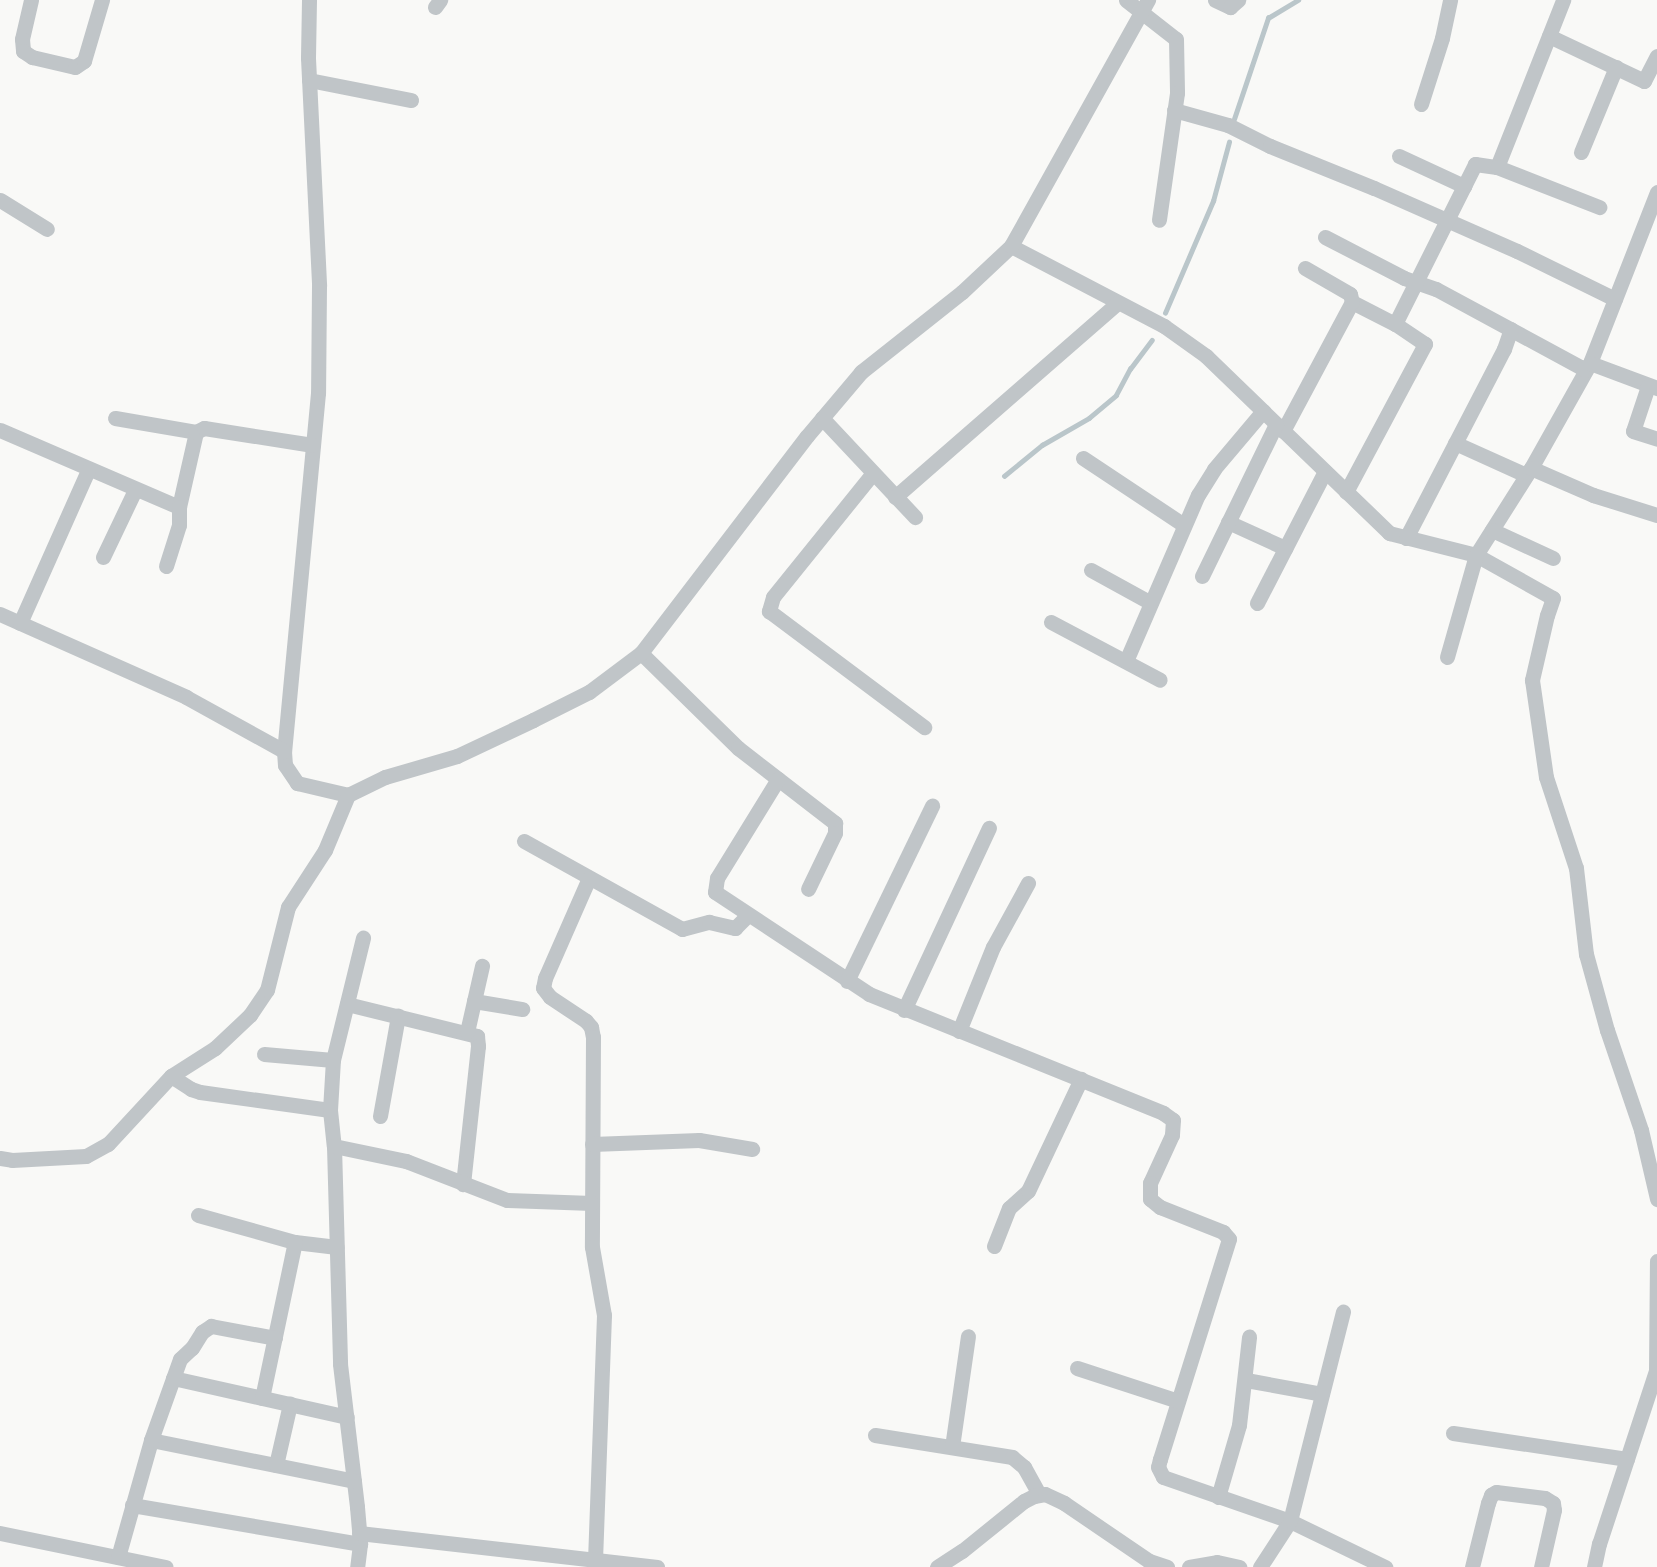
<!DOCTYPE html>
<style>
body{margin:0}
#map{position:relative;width:1657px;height:1567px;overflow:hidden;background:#f9f9f7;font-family:Signika,sans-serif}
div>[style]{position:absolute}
.stream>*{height:4.5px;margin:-2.25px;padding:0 2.25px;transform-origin:2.25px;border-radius:2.25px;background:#bac6ca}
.minor>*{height:15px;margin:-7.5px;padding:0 7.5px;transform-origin:7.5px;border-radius:7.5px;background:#c0c5c8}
span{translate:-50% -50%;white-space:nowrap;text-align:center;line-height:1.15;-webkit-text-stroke:6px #fff;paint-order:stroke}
</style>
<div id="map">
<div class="stream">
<i style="left:1234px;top:119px;width:107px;rotate:-71.4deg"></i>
<i style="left:1268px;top:18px;width:35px;rotate:-31deg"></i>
<i style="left:1165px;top:313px;width:122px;rotate:-66.8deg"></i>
<i style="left:1213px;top:201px;width:61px;rotate:-74.8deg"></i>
<i style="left:1004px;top:476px;width:49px;rotate:-39.2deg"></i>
<i style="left:1042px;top:445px;width:54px;rotate:-29.9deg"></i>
<i style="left:1089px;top:418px;width:35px;rotate:-40deg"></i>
<i style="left:1116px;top:395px;width:30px;rotate:-62deg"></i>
<i style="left:1130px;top:369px;width:36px;rotate:-53deg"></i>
</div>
<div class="minor">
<i style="left:31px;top:0;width:40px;rotate:103deg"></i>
<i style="left:22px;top:39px;width:12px;rotate:85deg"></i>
<i style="left:23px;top:51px;width:11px;rotate:34deg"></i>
<i style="left:32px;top:57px;width:44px;rotate:13.1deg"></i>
<i style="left:75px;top:67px;width:11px;rotate:-34deg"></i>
<i style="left:84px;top:61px;width:64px;rotate:-73.6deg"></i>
<i style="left:309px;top:0;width:58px;rotate:91deg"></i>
<i style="left:308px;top:58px;width:228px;rotate:87.2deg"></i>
<i style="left:319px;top:286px;width:107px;rotate:90.5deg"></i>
<i style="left:318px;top:393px;width:360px;rotate:95.4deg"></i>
<i style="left:284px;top:751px;width:14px;rotate:86deg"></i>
<i style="left:285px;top:765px;width:22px;rotate:56deg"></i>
<i style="left:297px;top:783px;width:52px;rotate:13.2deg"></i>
<i style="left:1126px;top:0;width:63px;rotate:38deg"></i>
<i style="left:1176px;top:39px;width:54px;rotate:88.9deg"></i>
<i style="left:1177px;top:93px;width:128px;rotate:98.1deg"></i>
<i style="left:1215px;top:0;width:17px;rotate:25deg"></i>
<i style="left:1230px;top:7px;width:11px;rotate:-41deg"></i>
<i style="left:435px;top:7px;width:9px;rotate:-54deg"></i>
<i style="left:1549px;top:36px;width:105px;rotate:25.3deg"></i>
<i style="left:1644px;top:81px;width:28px;rotate:-63deg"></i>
<i style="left:309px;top:80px;width:104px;rotate:11.1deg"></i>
<i style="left:1421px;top:104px;width:69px;rotate:-72.3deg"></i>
<i style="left:1442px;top:38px;width:39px;rotate:-78deg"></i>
<i style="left:1174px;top:110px;width:56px;rotate:15.5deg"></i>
<i style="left:1228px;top:125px;width:47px;rotate:26.6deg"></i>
<i style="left:1270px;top:146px;width:112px;rotate:22deg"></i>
<i style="left:1374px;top:188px;width:156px;rotate:23.8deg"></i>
<i style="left:1517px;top:251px;width:109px;rotate:26.1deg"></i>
<i style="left:1581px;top:152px;width:92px;rotate:-67.6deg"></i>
<i style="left:1399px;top:156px;width:72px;rotate:24.8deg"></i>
<i style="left:1497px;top:167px;width:180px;rotate:-68.4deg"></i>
<i style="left:1657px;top:192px;width:184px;rotate:111.4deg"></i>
<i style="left:1590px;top:363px;width:120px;rotate:119.3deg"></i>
<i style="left:1531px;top:468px;width:103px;rotate:122.3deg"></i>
<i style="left:1476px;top:555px;width:88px;rotate:29.2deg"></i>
<i style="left:1553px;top:598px;width:18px;rotate:109deg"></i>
<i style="left:1547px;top:615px;width:67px;rotate:103deg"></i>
<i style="left:1532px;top:680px;width:98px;rotate:81.8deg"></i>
<i style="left:1546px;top:777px;width:96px;rotate:71.8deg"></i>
<i style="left:1576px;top:868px;width:87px;rotate:83.4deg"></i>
<i style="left:1586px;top:954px;width:79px;rotate:74.6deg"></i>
<i style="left:1607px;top:1030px;width:106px;rotate:71.2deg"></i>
<i style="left:1641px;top:1130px;width:71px;rotate:76.9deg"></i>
<i style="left:0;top:200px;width:55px;rotate:31.7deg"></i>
<i style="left:1325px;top:237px;width:89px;rotate:27.4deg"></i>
<i style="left:1404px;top:278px;width:34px;rotate:19deg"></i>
<i style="left:1436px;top:289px;width:170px;rotate:28.4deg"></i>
<i style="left:1011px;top:246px;width:173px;rotate:27.6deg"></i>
<i style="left:1164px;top:326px;width:52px;rotate:35.5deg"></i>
<i style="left:1206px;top:356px;width:255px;rotate:44deg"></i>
<i style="left:1389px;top:533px;width:90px;rotate:14.2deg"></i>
<i style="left:1476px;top:555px;width:106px;rotate:105.9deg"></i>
<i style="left:1352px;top:302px;width:48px;rotate:27.1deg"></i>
<i style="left:1590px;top:363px;width:72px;rotate:20.5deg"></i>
<i style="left:1648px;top:386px;width:47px;rotate:108.4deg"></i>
<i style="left:1633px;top:431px;width:25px;rotate:18deg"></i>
<i style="left:115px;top:418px;width:82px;rotate:9.8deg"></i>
<i style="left:822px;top:418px;width:136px;rotate:46.8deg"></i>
<i style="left:0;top:430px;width:195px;rotate:23.3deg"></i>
<i style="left:179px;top:507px;width:77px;rotate:-77.2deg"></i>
<i style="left:196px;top:432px;width:9px;rotate:-27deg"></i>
<i style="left:204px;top:428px;width:110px;rotate:8.9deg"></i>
<i style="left:1283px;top:431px;width:146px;rotate:-61.9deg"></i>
<i style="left:1352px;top:302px;width:8px;rotate:-104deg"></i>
<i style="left:1350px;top:294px;width:52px;rotate:-150deg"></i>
<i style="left:1455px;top:443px;width:78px;rotate:24.3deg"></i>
<i style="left:1083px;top:458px;width:121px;rotate:33.6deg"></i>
<i style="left:1531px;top:468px;width:68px;rotate:23.5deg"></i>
<i style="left:1593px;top:495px;width:67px;rotate:17.4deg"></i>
<i style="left:873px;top:473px;width:159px;rotate:128.9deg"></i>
<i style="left:773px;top:597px;width:15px;rotate:106deg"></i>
<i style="left:769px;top:611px;width:194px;rotate:36.8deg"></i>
<i style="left:1346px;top:492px;width:168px;rotate:-61.9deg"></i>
<i style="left:1425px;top:344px;width:36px;rotate:-146deg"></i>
<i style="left:1395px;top:324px;width:179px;rotate:-63.4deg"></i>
<i style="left:1475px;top:164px;width:22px;rotate:8deg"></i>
<i style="left:1497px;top:167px;width:110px;rotate:21.4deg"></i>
<i style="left:895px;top:497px;width:295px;rotate:-41.1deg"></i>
<i style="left:1228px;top:522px;width:63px;rotate:24.5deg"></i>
<i style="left:1492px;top:530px;width:67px;rotate:24.7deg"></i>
<i style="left:1406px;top:538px;width:213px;rotate:-62.6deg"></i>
<i style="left:1504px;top:349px;width:21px;rotate:-71deg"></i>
<i style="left:103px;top:557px;width:74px;rotate:-64.5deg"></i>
<i style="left:166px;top:566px;width:43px;rotate:-72.4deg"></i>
<i style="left:179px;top:525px;width:18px;rotate:-90deg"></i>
<i style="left:1091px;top:570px;width:68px;rotate:28.8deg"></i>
<i style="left:1202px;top:576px;width:169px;rotate:-64deg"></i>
<i style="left:1257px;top:603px;width:148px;rotate:-62.7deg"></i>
<i style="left:0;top:614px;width:204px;rotate:24deg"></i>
<i style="left:186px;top:697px;width:112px;rotate:28.9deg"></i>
<i style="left:1051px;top:622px;width:123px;rotate:28deg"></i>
<i style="left:20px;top:623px;width:167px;rotate:-66deg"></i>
<i style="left:641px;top:653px;width:136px;rotate:44.4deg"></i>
<i style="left:738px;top:748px;width:123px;rotate:37.7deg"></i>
<i style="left:835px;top:823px;width:10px;rotate:90deg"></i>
<i style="left:835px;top:833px;width:62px;rotate:115.7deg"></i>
<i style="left:1126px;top:661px;width:181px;rotate:-66.6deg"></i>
<i style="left:1198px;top:495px;width:31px;rotate:-58deg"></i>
<i style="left:1214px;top:469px;width:76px;rotate:-49.8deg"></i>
<i style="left:778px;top:779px;width:116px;rotate:121.6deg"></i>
<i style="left:717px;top:878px;width:14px;rotate:98deg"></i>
<i style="left:715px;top:892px;width:185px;rotate:33.5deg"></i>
<i style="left:869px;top:994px;width:317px;rotate:22deg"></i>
<i style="left:1163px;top:1113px;width:12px;rotate:35deg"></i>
<i style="left:1173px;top:1120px;width:15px;rotate:94deg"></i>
<i style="left:1172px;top:1135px;width:53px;rotate:114.6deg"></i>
<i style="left:1150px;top:1183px;width:16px;rotate:90deg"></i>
<i style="left:1150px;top:1199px;width:13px;rotate:39deg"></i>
<i style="left:1160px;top:1207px;width:68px;rotate:21.6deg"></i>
<i style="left:1223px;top:1232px;width:9px;rotate:49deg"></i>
<i style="left:1229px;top:1239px;width:231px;rotate:107.4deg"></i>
<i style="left:1160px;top:1459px;width:8px;rotate:104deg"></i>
<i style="left:1158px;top:1467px;width:11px;rotate:63deg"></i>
<i style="left:1163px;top:1477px;width:134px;rotate:19.1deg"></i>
<i style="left:1290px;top:1521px;width:106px;rotate:25.8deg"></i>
<i style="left:524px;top:841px;width:181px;rotate:29.1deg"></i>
<i style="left:682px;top:929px;width:28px;rotate:-15deg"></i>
<i style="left:709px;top:922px;width:27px;rotate:13deg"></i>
<i style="left:735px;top:928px;width:18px;rotate:-45deg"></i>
<i style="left:589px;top:878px;width:109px;rotate:113.7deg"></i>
<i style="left:545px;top:978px;width:10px;rotate:101deg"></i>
<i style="left:543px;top:988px;width:11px;rotate:52deg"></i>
<i style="left:550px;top:997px;width:43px;rotate:33.7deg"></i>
<i style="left:586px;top:1021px;width:8px;rotate:50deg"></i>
<i style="left:591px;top:1027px;width:10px;rotate:79deg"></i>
<i style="left:593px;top:1037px;width:210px;rotate:90.3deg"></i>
<i style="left:592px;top:1247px;width:69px;rotate:80deg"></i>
<i style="left:604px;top:1315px;width:245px;rotate:92.1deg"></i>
<i style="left:847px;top:981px;width:195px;rotate:-64.1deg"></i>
<i style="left:474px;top:1001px;width:49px;rotate:9.5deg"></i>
<i style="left:347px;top:1004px;width:134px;rotate:13.8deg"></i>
<i style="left:477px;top:1036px;width:10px;rotate:84deg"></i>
<i style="left:478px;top:1046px;width:139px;rotate:96.2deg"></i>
<i style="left:904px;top:1010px;width:201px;rotate:-65deg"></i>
<i style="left:959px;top:1031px;width:91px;rotate:-68deg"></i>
<i style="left:993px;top:947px;width:73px;rotate:-61.3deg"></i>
<i style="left:467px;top:1032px;width:68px;rotate:-77.2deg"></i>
<i style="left:264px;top:1054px;width:69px;rotate:5deg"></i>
<i style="left:171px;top:1076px;width:24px;rotate:33deg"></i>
<i style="left:191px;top:1089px;width:9px;rotate:18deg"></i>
<i style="left:200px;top:1092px;width:131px;rotate:7.9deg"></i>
<i style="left:330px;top:1110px;width:36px;rotate:84deg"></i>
<i style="left:334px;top:1146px;width:218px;rotate:88.4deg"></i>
<i style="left:340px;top:1364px;width:144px;rotate:83.2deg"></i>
<i style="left:357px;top:1507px;width:37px;rotate:85deg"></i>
<i style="left:360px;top:1544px;width:23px;rotate:97deg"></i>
<i style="left:330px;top:1110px;width:50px;rotate:-86.6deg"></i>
<i style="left:333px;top:1060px;width:126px;rotate:-76.2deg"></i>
<i style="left:380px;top:1116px;width:102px;rotate:-79.8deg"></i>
<i style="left:592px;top:1144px;width:107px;rotate:-2.1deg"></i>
<i style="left:699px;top:1140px;width:54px;rotate:9.6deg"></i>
<i style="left:334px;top:1146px;width:74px;rotate:11.8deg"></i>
<i style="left:406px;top:1161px;width:108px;rotate:21.1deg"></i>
<i style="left:507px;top:1200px;width:85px;rotate:2deg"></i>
<i style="left:0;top:1158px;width:12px;rotate:9deg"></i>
<i style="left:12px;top:1160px;width:74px;rotate:-3.1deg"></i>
<i style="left:86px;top:1156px;width:25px;rotate:-29deg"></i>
<i style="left:108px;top:1144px;width:93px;rotate:-47.2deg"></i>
<i style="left:171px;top:1076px;width:52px;rotate:-32.5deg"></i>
<i style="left:215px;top:1048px;width:48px;rotate:-43.3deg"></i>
<i style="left:250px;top:1015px;width:30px;rotate:-56deg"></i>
<i style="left:267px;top:990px;width:86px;rotate:-75.8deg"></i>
<i style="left:288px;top:907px;width:68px;rotate:-57deg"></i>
<i style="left:325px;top:850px;width:60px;rotate:-67.3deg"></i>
<i style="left:348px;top:795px;width:41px;rotate:-25.9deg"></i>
<i style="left:385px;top:777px;width:75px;rotate:-16.3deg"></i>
<i style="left:457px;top:756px;width:84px;rotate:-25.3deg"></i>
<i style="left:533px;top:720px;width:63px;rotate:-26.6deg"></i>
<i style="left:589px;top:692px;width:65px;rotate:-36.9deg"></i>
<i style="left:641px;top:653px;width:273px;rotate:-52.6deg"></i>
<i style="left:807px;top:436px;width:84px;rotate:-49.8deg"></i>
<i style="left:861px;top:372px;width:129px;rotate:-38.4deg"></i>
<i style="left:962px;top:292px;width:67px;rotate:-43.2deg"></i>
<i style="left:1011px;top:246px;width:282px;rotate:-60.9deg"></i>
<i style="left:198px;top:1215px;width:101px;rotate:15.6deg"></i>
<i style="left:295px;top:1242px;width:42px;rotate:6.8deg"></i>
<i style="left:994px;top:1246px;width:41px;rotate:-68.5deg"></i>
<i style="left:1009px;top:1208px;width:25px;rotate:-42deg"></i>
<i style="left:1028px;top:1191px;width:124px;rotate:-64.7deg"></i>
<i style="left:1077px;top:1368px;width:106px;rotate:18.1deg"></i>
<i style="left:173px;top:1378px;width:178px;rotate:12.6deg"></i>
<i style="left:1246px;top:1380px;width:77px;rotate:10.4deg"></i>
<i style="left:262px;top:1398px;width:159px;rotate:-78.1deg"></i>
<i style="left:1453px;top:1433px;width:176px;rotate:8.5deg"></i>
<i style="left:875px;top:1435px;width:139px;rotate:9.1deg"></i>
<i style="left:1012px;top:1457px;width:16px;rotate:40deg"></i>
<i style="left:1024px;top:1467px;width:31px;rotate:61deg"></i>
<i style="left:151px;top:1440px;width:207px;rotate:11.4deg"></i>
<i style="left:952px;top:1447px;width:112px;rotate:-81.8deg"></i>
<i style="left:276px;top:1465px;width:63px;rotate:-77.1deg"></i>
<i style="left:1218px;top:1497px;width:75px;rotate:-73.7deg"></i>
<i style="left:1239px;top:1425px;width:89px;rotate:-83.5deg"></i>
<i style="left:132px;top:1505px;width:231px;rotate:9.7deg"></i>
<i style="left:0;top:1533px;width:169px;rotate:11.6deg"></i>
<i style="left:359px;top:1533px;width:300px;rotate:6.5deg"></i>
<i style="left:118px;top:1557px;width:122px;rotate:-74.2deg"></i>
<i style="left:151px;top:1440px;width:86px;rotate:-70.3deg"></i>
<i style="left:180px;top:1359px;width:16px;rotate:-43deg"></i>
<i style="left:192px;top:1348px;width:19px;rotate:-58deg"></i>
<i style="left:202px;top:1332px;width:11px;rotate:-34deg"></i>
<i style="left:211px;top:1326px;width:65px;rotate:10.6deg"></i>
<i style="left:937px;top:1567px;width:30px;rotate:-33deg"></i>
<i style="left:962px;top:1551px;width:80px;rotate:-38.9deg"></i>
<i style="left:1024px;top:1501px;width:11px;rotate:-27deg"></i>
<i style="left:1034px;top:1496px;width:11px;rotate:-10deg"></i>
<i style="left:1045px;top:1494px;width:21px;rotate:25deg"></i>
<i style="left:1064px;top:1503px;width:103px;rotate:34.3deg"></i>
<i style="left:1149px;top:1561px;width:19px;rotate:18deg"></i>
<i style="left:1189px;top:1567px;width:28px;rotate:-10deg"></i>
<i style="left:1217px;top:1562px;width:23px;rotate:13deg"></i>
<i style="left:1260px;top:1567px;width:55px;rotate:-56.9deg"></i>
<i style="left:1290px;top:1521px;width:216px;rotate:-75.8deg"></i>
<i style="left:1472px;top:1567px;width:66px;rotate:-76deg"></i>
<i style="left:1488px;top:1503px;width:9px;rotate:-69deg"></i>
<i style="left:1491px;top:1495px;width:6px;rotate:-31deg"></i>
<i style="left:1496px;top:1492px;width:49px;rotate:7deg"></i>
<i style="left:1545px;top:1498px;width:9px;rotate:32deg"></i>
<i style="left:1553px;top:1503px;width:7px;rotate:82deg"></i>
<i style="left:1554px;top:1510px;width:58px;rotate:102.8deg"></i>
<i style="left:1594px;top:1567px;width:24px;rotate:-78deg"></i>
<i style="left:1599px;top:1544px;width:182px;rotate:-71.8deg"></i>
<i style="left:1656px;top:1371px;width:110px;rotate:-89.5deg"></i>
</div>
</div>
